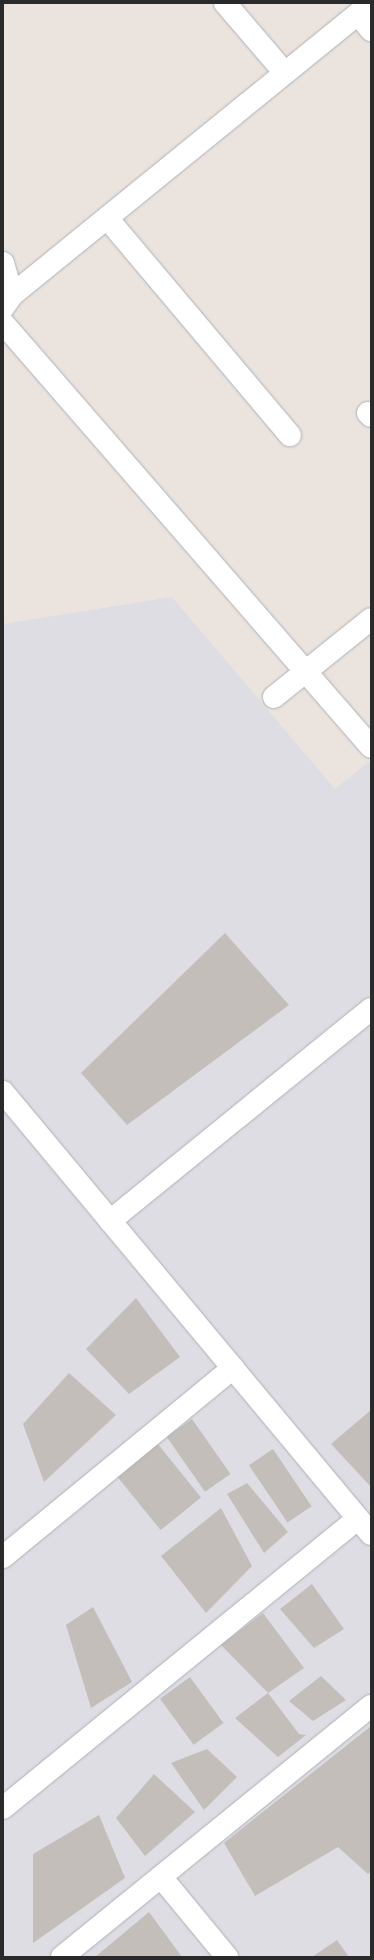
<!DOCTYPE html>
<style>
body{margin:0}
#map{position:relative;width:374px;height:1960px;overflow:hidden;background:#ebe4de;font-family:Overpass,sans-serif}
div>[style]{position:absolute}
.industrial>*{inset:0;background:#dfdde4}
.building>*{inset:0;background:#c3beba;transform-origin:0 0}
.roads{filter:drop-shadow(0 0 1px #aeb0b9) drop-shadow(0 0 1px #aeb0b9)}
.minor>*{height:22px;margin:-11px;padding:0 11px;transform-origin:11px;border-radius:11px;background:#fff}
span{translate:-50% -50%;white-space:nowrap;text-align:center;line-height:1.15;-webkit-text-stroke:3.5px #fff;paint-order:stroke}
.frame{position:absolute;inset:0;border:4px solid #2a2a2a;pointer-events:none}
</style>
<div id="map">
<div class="industrial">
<i style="clip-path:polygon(172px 597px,335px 789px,371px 760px,371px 1957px,3px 1957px,3px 624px)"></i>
</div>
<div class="building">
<i style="clip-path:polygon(225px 933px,289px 1005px,127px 1125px,81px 1073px)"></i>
<i style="clip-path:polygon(136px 1298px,180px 1357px,129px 1394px,86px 1349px)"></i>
<i style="clip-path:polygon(69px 1373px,116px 1415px,44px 1482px,23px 1424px)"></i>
<i style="clip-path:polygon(371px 1410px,371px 1487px,331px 1444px)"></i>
<i style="left:192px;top:1419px;width:67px;height:31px;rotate:55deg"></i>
<i style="left:157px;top:1443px;width:70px;height:52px;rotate:51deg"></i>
<i style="left:273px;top:1449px;width:69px;height:29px;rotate:56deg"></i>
<i style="clip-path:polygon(247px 1483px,288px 1532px,264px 1553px,227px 1494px)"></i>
<i style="clip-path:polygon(221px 1508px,252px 1566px,206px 1613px,161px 1556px)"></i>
<i style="clip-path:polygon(312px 1584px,344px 1629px,314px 1648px,280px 1609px)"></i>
<i style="clip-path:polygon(93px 1607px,132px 1682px,91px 1708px,66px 1625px)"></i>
<i style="clip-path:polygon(263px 1613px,304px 1668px,268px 1693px,299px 1734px,306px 1735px,278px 1757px,235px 1718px,268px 1693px,221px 1645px)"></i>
<i style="clip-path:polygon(321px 1676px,346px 1700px,313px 1721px,289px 1701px)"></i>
<i style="left:190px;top:1677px;width:57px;height:37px;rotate:54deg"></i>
<i style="clip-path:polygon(371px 1726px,371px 1871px,368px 1874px,338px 1847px,255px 1896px,224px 1843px)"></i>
<i style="clip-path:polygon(207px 1749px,237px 1777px,204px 1810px,171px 1763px)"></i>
<i style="clip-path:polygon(154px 1774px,195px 1812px,145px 1856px,116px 1818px)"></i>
<i style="clip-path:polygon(99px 1815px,125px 1878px,33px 1943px,33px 1854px)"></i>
<i style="clip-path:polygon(149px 1912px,182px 1957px,95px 1957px)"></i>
<i style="clip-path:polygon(337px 1940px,349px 1957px,312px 1957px)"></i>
</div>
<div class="roads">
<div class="minor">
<i style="left:225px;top:3px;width:92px;rotate:49.4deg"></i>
<i style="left:358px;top:14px;width:21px;rotate:51deg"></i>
<i style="left:107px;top:218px;width:284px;rotate:49.9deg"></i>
<i style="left:3px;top:263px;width:33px;rotate:74deg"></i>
<i style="left:3px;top:308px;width:16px;rotate:-55deg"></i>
<i style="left:12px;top:295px;width:463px;rotate:-39.1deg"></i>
<i style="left:3px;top:323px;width:561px;rotate:49.04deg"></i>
<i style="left:368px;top:413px;width:4px;rotate:45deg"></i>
<i style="left:274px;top:697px;width:124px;rotate:-38.8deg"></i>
<i style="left:3px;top:1092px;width:575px;rotate:50.22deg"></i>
<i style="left:110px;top:1221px;width:336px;rotate:-39.1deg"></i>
<i style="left:3px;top:1557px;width:298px;rotate:-39.4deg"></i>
<i style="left:3px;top:1808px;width:458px;rotate:-39.2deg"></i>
<i style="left:161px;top:1877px;width:104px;rotate:50.5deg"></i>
<i style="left:62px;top:1957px;width:398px;rotate:-39.1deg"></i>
</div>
</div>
<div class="frame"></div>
</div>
